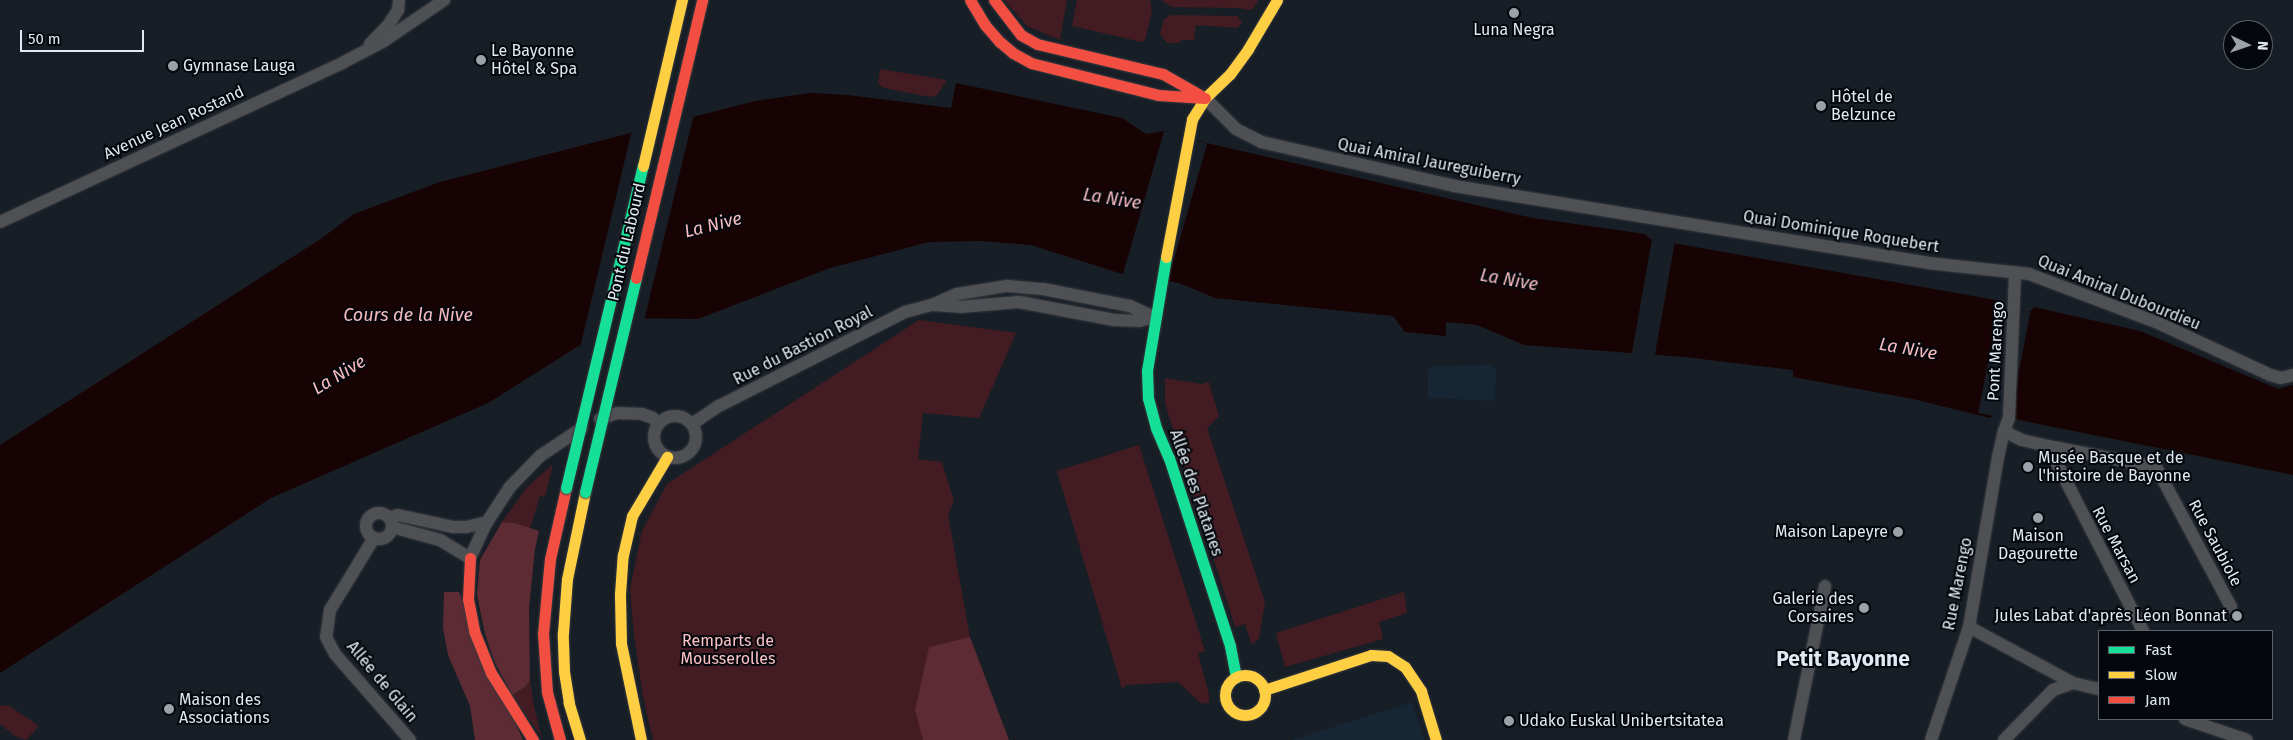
<!DOCTYPE html>
<meta charset="utf-8">
<style>
body{margin:0}
#map{position:relative;width:2293px;height:740px;overflow:hidden;background:#181e25;font-family:"Fira Sans",sans-serif}
div>[style]{position:absolute}
.built>*{inset:0;background:#172635}
.green>*{inset:0;background:#421c22}
.forest>*{inset:0;background:#5d2b33}
.water>*{inset:0;background:#170304}
.pier>*{inset:0;background:#181e25;transform-origin:0 0}
.roads{filter:drop-shadow(0 0 1px #353a41) drop-shadow(0 0 1px #353a41)}
.street>*{height:12px;margin:-6px;padding:0 6px;transform-origin:6px;border-radius:6px;background:#4e5053}
.street>.ring{margin:-6px;padding:0;box-sizing:content-box;background:none;border:12px solid #4e5053;border-radius:50%}
.fast>*{height:11px;margin:-5.5px;padding:0 5.5px;transform-origin:5.5px;border-radius:5.5px;background:#16e098}
.slow>*{height:11px;margin:-5.5px;padding:0 5.5px;transform-origin:5.5px;border-radius:5.5px;background:#ffcf43}
.slow>.ring{margin:-5.5px;padding:0;box-sizing:content-box;background:none;border:11px solid #ffcf43;border-radius:50%}
.jam>*{height:11px;margin:-5.5px;padding:0 5.5px;transform-origin:5.5px;border-radius:5.5px;background:#f24e42}
.bridges{filter:drop-shadow(0 0 1px #353a41) drop-shadow(0 0 1px #353a41)}
.fast-bridge>*{height:11px;margin:-5.5px;padding:0 5.5px;transform-origin:5.5px;border-radius:5.5px;background:#16e098}
.slow-bridge>*{height:11px;margin:-5.5px;padding:0 5.5px;transform-origin:5.5px;border-radius:5.5px;background:#ffcf43}
.jam-bridge>*{height:11px;margin:-5.5px;padding:0 5.5px;transform-origin:5.5px;border-radius:5.5px;background:#f24e42}
.dots>*{width:14px;height:14px;translate:-50% -50%;box-sizing:border-box;border:2px solid #04080d;border-radius:50%}
span{translate:-50% -50%;white-space:nowrap;text-align:center;line-height:1.15;-webkit-text-stroke:4px #04080d;paint-order:stroke}
.poi-label{font-size:16px;color:#e1e9f2}
.left{translate:0 -50%;text-align:left}
.right{translate:-100% -50%;text-align:right}
.street-label{font-size:16px;color:#e1e9f2}
.park-label{font-size:16px;color:#fec2c6}
.water-label{font-size:18px;color:#f6bbbf;font-style:italic}
.district-label{font-size:21px;color:#e1e9f2;font-weight:700}
.legend{position:absolute;left:2098px;top:630px;width:175px;height:90px;box-sizing:border-box;background:#04080d;border:1px solid #5c6269;margin:0;padding:6px 9px;list-style:none;font-size:15px;color:#e1e9f2}
.legend li{display:flex;align-items:center;gap:10px;height:25px}
.legend b{width:25px;border:1px solid #5c6269}
.north{position:absolute;left:2223px;top:20px;width:50px;height:50px;box-sizing:border-box;background:#04080d;border:1px solid #5c6269;border-radius:50%;rotate:93deg;font-size:14px;font-weight:700;line-height:20px;text-align:center;color:#e1e9f2}
.north::after{content:'';display:block;margin:auto;width:18px;height:22px;background:#9ba2aa;clip-path:polygon(50% 0,100% 100%,50% 72%,0 100%)}
.scale{position:absolute;left:20px;top:30px;width:124px;height:22px;box-sizing:border-box;border:2px solid #e1e9f2;border-top:0;padding-left:6px;font-size:15px;line-height:18px;white-space:nowrap;color:#e1e9f2;-webkit-text-stroke:4px #04080d;paint-order:stroke}
</style>
<div id="map">
<div class="built">
<i style="clip-path:polygon(1491px 365px,1496px 370px,1495px 401px,1428px 398px,1428px 371px,1433px 366px)"></i>
<i style="clip-path:polygon(1412px 702px,1424px 740px,1292px 740px,1406px 704px)"></i>
</div>
<div class="green">
<i style="clip-path:polygon(1004px 0,1067px 0,1060px 40px,1027px 26px)"></i>
<i style="clip-path:polygon(1077px 0,1150px 0,1152px 11px,1145px 40px,1142px 42px,1072px 26px)"></i>
<i style="clip-path:polygon(1162px 0,1258px 0,1254px 8px,1249px 10px,1238px 8px,1171px 7px)"></i>
<i style="clip-path:polygon(1171px 15px,1237px 16px,1242px 23px,1237px 28px,1196px 25px,1194px 40px,1181px 40px,1180px 43px,1167px 43px,1160px 34px,1164px 19px)"></i>
<i style="clip-path:polygon(880px 69px,947px 80px,937px 95px,930px 97px,884px 88px,878px 83px)"></i>
<i style="clip-path:polygon(919px 320px,1016px 333px,979px 418px,923px 413px,918px 459px,942px 462px,954px 501px,948px 515px,970px 637px,966px 639px,994px 740px,653px 740px,643px 697px,634px 636px,630px 589px,642px 531px,667px 484px)"></i>
<i style="clip-path:polygon(1165px 378px,1202px 384px,1209px 382px,1219px 416px,1207px 428px,1265px 602px,1259px 638px,1252px 645px,1245px 624px,1235px 627px,1165px 403px)"></i>
<i style="clip-path:polygon(1139px 445px,1205px 651px,1198px 653px,1209px 695px,1209px 702px,1202px 704px,1178px 682px,1126px 685px,1122px 689px,1057px 471px)"></i>
<i style="clip-path:polygon(553px 464px,545px 497px,540px 496px,530px 528px,515px 523px,502px 522px,527px 487px)"></i>
<i style="clip-path:polygon(1404px 592px,1407px 613px,1379px 622px,1383px 639px,1285px 667px,1276px 633px)"></i>
<i style="clip-path:polygon(530px 680px,534px 706px,541px 736px,512px 695px,525px 687px)"></i>
<i style="clip-path:polygon(8px 705px,39px 726px,26px 740px,15px 736px,0 724px,0 706px)"></i>
</div>
<div class="forest">
<i style="clip-path:polygon(502px 522px,515px 523px,539px 531px,535px 549px,529px 608px,530px 680px,525px 687px,512px 695px,495px 663px,485px 634px,477px 595px,480px 560px)"></i>
<i style="clip-path:polygon(444px 592px,459px 592px,523px 740px,475px 740px,470px 706px,448px 655px,443px 628px)"></i>
<i style="clip-path:polygon(970px 637px,1009px 740px,923px 740px,915px 710px,929px 647px)"></i>
</div>
<div class="water">
<i style="clip-path:polygon(956px 83px,1122px 118px,1146px 134px,1164px 131px,1207px 143px,1533px 218px,1645px 234px,1650px 239px,1996px 300px,1999px 306px,2030px 312px,2034px 307px,2140px 331px,2278px 389px,2293px 385px,2293px 475px,1994px 415px,1990px 418px,1913px 399px,1793px 377px,1793px 370px,1685px 357px,1524px 345px,1477px 325px,1446px 322px,1446px 336px,1405px 332px,1393px 316px,1215px 298px,1179px 283px,1119px 273px,1031px 245px,979px 241px,929px 242px,830px 268px,698px 319px,623px 318px,488px 403px,271px 498px,0 673px,0 445px,322px 238px,354px 214px,440px 182px,755px 101px,810px 93px,848px 95px,951px 108px)"></i>
</div>
<div class="pier">
<i style="clip-path:polygon(694px 114px,644px 321px,624px 321px,580px 348px,632px 130px)"></i>
<i style="left:1164px;top:131px;width:45px;height:150px;rotate:16deg"></i>
<i style="left:1652px;top:239px;width:23px;height:118px;rotate:10deg"></i>
<i style="left:1999px;top:306px;width:32px;height:109px;rotate:11deg"></i>
</div>
<div class="roads">
<div class="street">
<i style="left:370px;top:44px;width:28px;rotate:-46deg"></i>
<i style="left:389px;top:24px;width:17px;rotate:-57deg"></i>
<i style="left:398px;top:10px;width:10px;rotate:-84deg"></i>
<i style="left:1205px;top:98px;width:44px;rotate:45deg"></i>
<i style="left:1236px;top:129px;width:28px;rotate:27deg"></i>
<i style="left:1261px;top:142px;width:198px;rotate:12.8deg"></i>
<i style="left:1454px;top:186px;width:480px;rotate:9.2deg"></i>
<i style="left:1928px;top:263px;width:102px;rotate:6.2deg"></i>
<i style="left:2029px;top:274px;width:136px;rotate:20.7deg"></i>
<i style="left:2156px;top:322px;width:126px;rotate:24.9deg"></i>
<i style="left:2270px;top:375px;width:11px;rotate:15deg"></i>
<i style="left:2281px;top:378px;width:12px;rotate:-14deg"></i>
<i style="left:0;top:222px;width:379px;rotate:-24.9deg"></i>
<i style="left:344px;top:62px;width:45px;rotate:-27.7deg"></i>
<i style="left:384px;top:41px;width:73px;rotate:-34.3deg"></i>
<i style="left:934px;top:305px;width:26px;rotate:4deg"></i>
<i style="left:960px;top:307px;width:59px;rotate:-4.8deg"></i>
<i style="left:1019px;top:302px;width:97px;rotate:10.7deg"></i>
<i style="left:1114px;top:320px;width:25px;rotate:2deg"></i>
<i style="left:1139px;top:321px;width:16px;rotate:-15deg"></i>
<i class="ring" style="left:654px;top:416px;width:30px;height:30px"></i>
<i style="left:600px;top:419px;width:18px;rotate:-19deg"></i>
<i style="left:617px;top:413px;width:25px;rotate:2deg"></i>
<i style="left:642px;top:414px;width:12px;rotate:20deg"></i>
<i style="left:653px;top:418px;width:8px;rotate:50deg"></i>
<i style="left:692px;top:424px;width:32px;rotate:-34deg"></i>
<i style="left:719px;top:406px;width:208px;rotate:-26.8deg"></i>
<i style="left:905px;top:312px;width:28px;rotate:-15deg"></i>
<i style="left:932px;top:305px;width:27px;rotate:-24deg"></i>
<i style="left:957px;top:294px;width:51px;rotate:-9.1deg"></i>
<i style="left:1007px;top:286px;width:36px;rotate:5deg"></i>
<i style="left:1043px;top:289px;width:89px;rotate:11.1deg"></i>
<i style="left:1130px;top:306px;width:26px;rotate:25deg"></i>
<i style="left:2004px;top:431px;width:20px;rotate:27deg"></i>
<i style="left:2022px;top:440px;width:27px;rotate:13deg"></i>
<i style="left:2048px;top:446px;width:110px;rotate:11deg"></i>
<i style="left:2156px;top:467px;width:159px;rotate:61.8deg"></i>
<i style="left:2048px;top:446px;width:208px;rotate:62.8deg"></i>
<i class="ring" style="left:366px;top:513px;width:14px;height:14px"></i>
<i style="left:389px;top:518px;width:9px;rotate:-18deg"></i>
<i style="left:398px;top:515px;width:56px;rotate:12.3deg"></i>
<i style="left:453px;top:527px;width:13px"></i>
<i style="left:466px;top:527px;width:22px;rotate:-13deg"></i>
<i style="left:392px;top:527px;width:50px;rotate:15.2deg"></i>
<i style="left:440px;top:540px;width:35px;rotate:31deg"></i>
<i style="left:470px;top:558px;width:40px;rotate:-65deg"></i>
<i style="left:487px;top:522px;width:42px;rotate:-56.7deg"></i>
<i style="left:510px;top:487px;width:43px;rotate:-45.9deg"></i>
<i style="left:540px;top:456px;width:50px;rotate:-33.7deg"></i>
<i style="left:374px;top:538px;width:84px;rotate:121.4deg"></i>
<i style="left:330px;top:610px;width:27px;rotate:98deg"></i>
<i style="left:326px;top:637px;width:19px;rotate:62deg"></i>
<i style="left:335px;top:654px;width:114px;rotate:48.9deg"></i>
<i style="left:1969px;top:627px;width:118px;rotate:28.3deg"></i>
<i style="left:2073px;top:683px;width:27px;rotate:13deg"></i>
<i style="left:2185px;top:719px;width:65px;rotate:18.7deg"></i>
<i style="left:1794px;top:740px;width:157px;rotate:-78.6deg"></i>
<i style="left:1931px;top:740px;width:119px;rotate:-71.4deg"></i>
<i style="left:1969px;top:627px;width:172px;rotate:-80.3deg"></i>
<i style="left:1998px;top:457px;width:27px;rotate:-77deg"></i>
<i style="left:2004px;top:431px;width:14px;rotate:-69deg"></i>
<i style="left:2009px;top:418px;width:146px;rotate:-87.6deg"></i>
<i style="left:2004px;top:740px;width:70px;rotate:-45.6deg"></i>
<i style="left:2053px;top:690px;width:21px;rotate:-19deg"></i>
</div>
<div class="fast">
<i style="left:1166px;top:257px;width:115px;rotate:99.5deg"></i>
<i style="left:1147px;top:370px;width:28px;rotate:88deg"></i>
<i style="left:1148px;top:398px;width:31px;rotate:75deg"></i>
<i style="left:1156px;top:428px;width:33px;rotate:67deg"></i>
<i style="left:1169px;top:458px;width:198px;rotate:72deg"></i>
<i style="left:1230px;top:646px;width:32px;rotate:79deg"></i>
</div>
<div class="slow">
<i style="left:1166px;top:257px;width:140px;rotate:-79.3deg"></i>
<i style="left:1192px;top:119px;width:25px;rotate:-58deg"></i>
<i style="left:1205px;top:98px;width:35px;rotate:-44deg"></i>
<i style="left:1230px;top:74px;width:31px;rotate:-54deg"></i>
<i style="left:1248px;top:49px;width:57px;rotate:-59.4deg"></i>
<i class="ring" style="left:1225px;top:675px;width:29px;height:29px"></i>
<i style="left:1264px;top:690px;width:113px;rotate:-18.1deg"></i>
<i style="left:1371px;top:655px;width:17px;rotate:3deg"></i>
<i style="left:1388px;top:656px;width:20px;rotate:33deg"></i>
<i style="left:1405px;top:667px;width:29px;rotate:56deg"></i>
<i style="left:1421px;top:691px;width:51px;rotate:73deg"></i>
<i style="left:580px;top:740px;width:39px;rotate:-107deg"></i>
<i style="left:569px;top:703px;width:32px;rotate:-99deg"></i>
<i style="left:564px;top:671px;width:38px;rotate:-92deg"></i>
<i style="left:563px;top:633px;width:54px;rotate:-85.8deg"></i>
<i style="left:567px;top:579px;width:89px;rotate:-78.3deg"></i>
<i style="left:641px;top:740px;width:99px;rotate:-101.7deg"></i>
<i style="left:621px;top:643px;width:49px;rotate:-91.2deg"></i>
<i style="left:620px;top:594px;width:39px;rotate:-86deg"></i>
<i style="left:623px;top:555px;width:40px;rotate:-77deg"></i>
<i style="left:632px;top:516px;width:69px;rotate:-59.3deg"></i>
</div>
<div class="jam">
<i style="left:970px;top:0;width:29px;rotate:59deg"></i>
<i style="left:985px;top:25px;width:23px;rotate:49deg"></i>
<i style="left:1000px;top:42px;width:17px;rotate:40deg"></i>
<i style="left:1013px;top:53px;width:21px;rotate:29deg"></i>
<i style="left:1031px;top:63px;width:131px;rotate:14.1deg"></i>
<i style="left:1158px;top:95px;width:47px;rotate:3.7deg"></i>
<i style="left:994px;top:0;width:44px;rotate:52.4deg"></i>
<i style="left:1021px;top:35px;width:18px;rotate:29deg"></i>
<i style="left:1037px;top:44px;width:130px;rotate:13.4deg"></i>
<i style="left:1163px;top:74px;width:43px;rotate:29.6deg"></i>
<i style="left:470px;top:558px;width:41px;rotate:92.8deg"></i>
<i style="left:468px;top:599px;width:33px;rotate:79deg"></i>
<i style="left:474px;top:631px;width:45px;rotate:68deg"></i>
<i style="left:491px;top:673px;width:79px;rotate:57.9deg"></i>
<i style="left:560px;top:740px;width:50px;rotate:-105.2deg"></i>
<i style="left:547px;top:692px;width:58px;rotate:-93.9deg"></i>
<i style="left:543px;top:634px;width:75px;rotate:-84.7deg"></i>
<i style="left:550px;top:559px;width:73px;rotate:-77.3deg"></i>
</div>
</div>
<div class="bridges">
<div class="fast-bridge">
<i style="left:566px;top:488px;width:331px;rotate:-76.6deg"></i>
<i style="left:585px;top:492px;width:220px;rotate:-76.6deg"></i>
</div>
<div class="slow-bridge">
<i style="left:643px;top:166px;width:171px;rotate:-76.8deg"></i>
</div>
<div class="jam-bridge">
<i style="left:636px;top:278px;width:286px;rotate:-76.6deg"></i>
</div>
</div>
<div class="dots">
<i style="left:1514px;top:13px;background:#9ba2aa"></i>
<i style="left:481px;top:60px;background:#9ba2aa"></i>
<i style="left:173px;top:66px;background:#9ba2aa"></i>
<i style="left:1821px;top:106px;background:#9ba2aa"></i>
<i style="left:2028px;top:467px;background:#9ba2aa"></i>
<i style="left:2038px;top:518px;background:#9ba2aa"></i>
<i style="left:1898px;top:532px;background:#9ba2aa"></i>
<i style="left:1864px;top:608px;background:#9ba2aa"></i>
<i style="left:2237px;top:616px;background:#9ba2aa"></i>
<i style="left:169px;top:709px;background:#9ba2aa"></i>
<i style="left:1509px;top:721px;background:#9ba2aa"></i>
</div>
<div class="poi-label">
<span style="left:1514px;top:30px">Luna Negra</span>
<span class="left" style="left:491px;top:60px">Le Bayonne<br>Hôtel &amp; Spa</span>
<span class="left" style="left:183px;top:66px">Gymnase Lauga</span>
<span class="left" style="left:1831px;top:106px">Hôtel de<br>Belzunce</span>
<span class="left" style="left:2038px;top:467px">Musée Basque et de<br>l'histoire de Bayonne</span>
<span class="right" style="left:1888px;top:532px">Maison Lapeyre</span>
<span style="left:2038px;top:545px">Maison<br>Dagourette</span>
<span class="right" style="left:1854px;top:608px">Galerie des<br>Corsaires</span>
<span class="right" style="left:2227px;top:616px">Jules Labat d'après Léon Bonnat</span>
<span class="left" style="left:179px;top:709px">Maison des<br>Associations</span>
<span class="left" style="left:1519px;top:721px">Udako Euskal Unibertsitatea</span>
</div>
<div class="street-label">
<span style="left:174px;top:123px;rotate:-25deg">Avenue Jean Rostand</span>
<span style="left:1429px;top:162px;rotate:11deg">Quai Amiral Jaureguiberry</span>
<span style="left:1841px;top:232px;rotate:9deg">Quai Dominique Roquebert</span>
<span style="left:627px;top:242px;rotate:-77deg">Pont du Labourd</span>
<span style="left:2119px;top:293px;rotate:22deg">Quai Amiral Dubourdieu</span>
<span style="left:803px;top:346px;rotate:-27deg">Rue du Bastion Royal</span>
<span style="left:1996px;top:351px;rotate:-87deg">Pont Marengo</span>
<span style="left:1196px;top:493px;rotate:71deg">Allée des Platanes</span>
<span style="left:2215px;top:543px;rotate:62deg">Rue Saubiole</span>
<span style="left:2116px;top:545px;rotate:62deg">Rue Marsan</span>
<span style="left:1958px;top:584px;rotate:-79deg">Rue Marengo</span>
<span style="left:382px;top:682px;rotate:50deg">Allée de Glain</span>
</div>
<div class="park-label">
<span style="left:728px;top:650px">Remparts de<br>Mousserolles</span>
</div>
<div class="water-label">
<span style="left:1112px;top:199px;rotate:9deg">La Nive</span>
<span style="left:713px;top:225px;rotate:-14deg">La Nive</span>
<span style="left:1509px;top:280px;rotate:10deg">La Nive</span>
<span style="left:408px;top:315px">Cours de la Nive</span>
<span style="left:1908px;top:349px;rotate:10deg">La Nive</span>
<span style="left:339px;top:375px;rotate:-31deg">La Nive</span>
</div>
<div class="district-label">
<span style="left:1843px;top:659px">Petit Bayonne</span>
</div>
<ul class="legend">
<li><b style="height:6px;background:#16e098"></b>Fast</li>
<li><b style="height:6px;background:#ffcf43"></b>Slow</li>
<li><b style="height:6px;background:#f24e42"></b>Jam</li>
</ul>
<div class="north">N</div>
<div class="scale">50 m</div>
</div>
